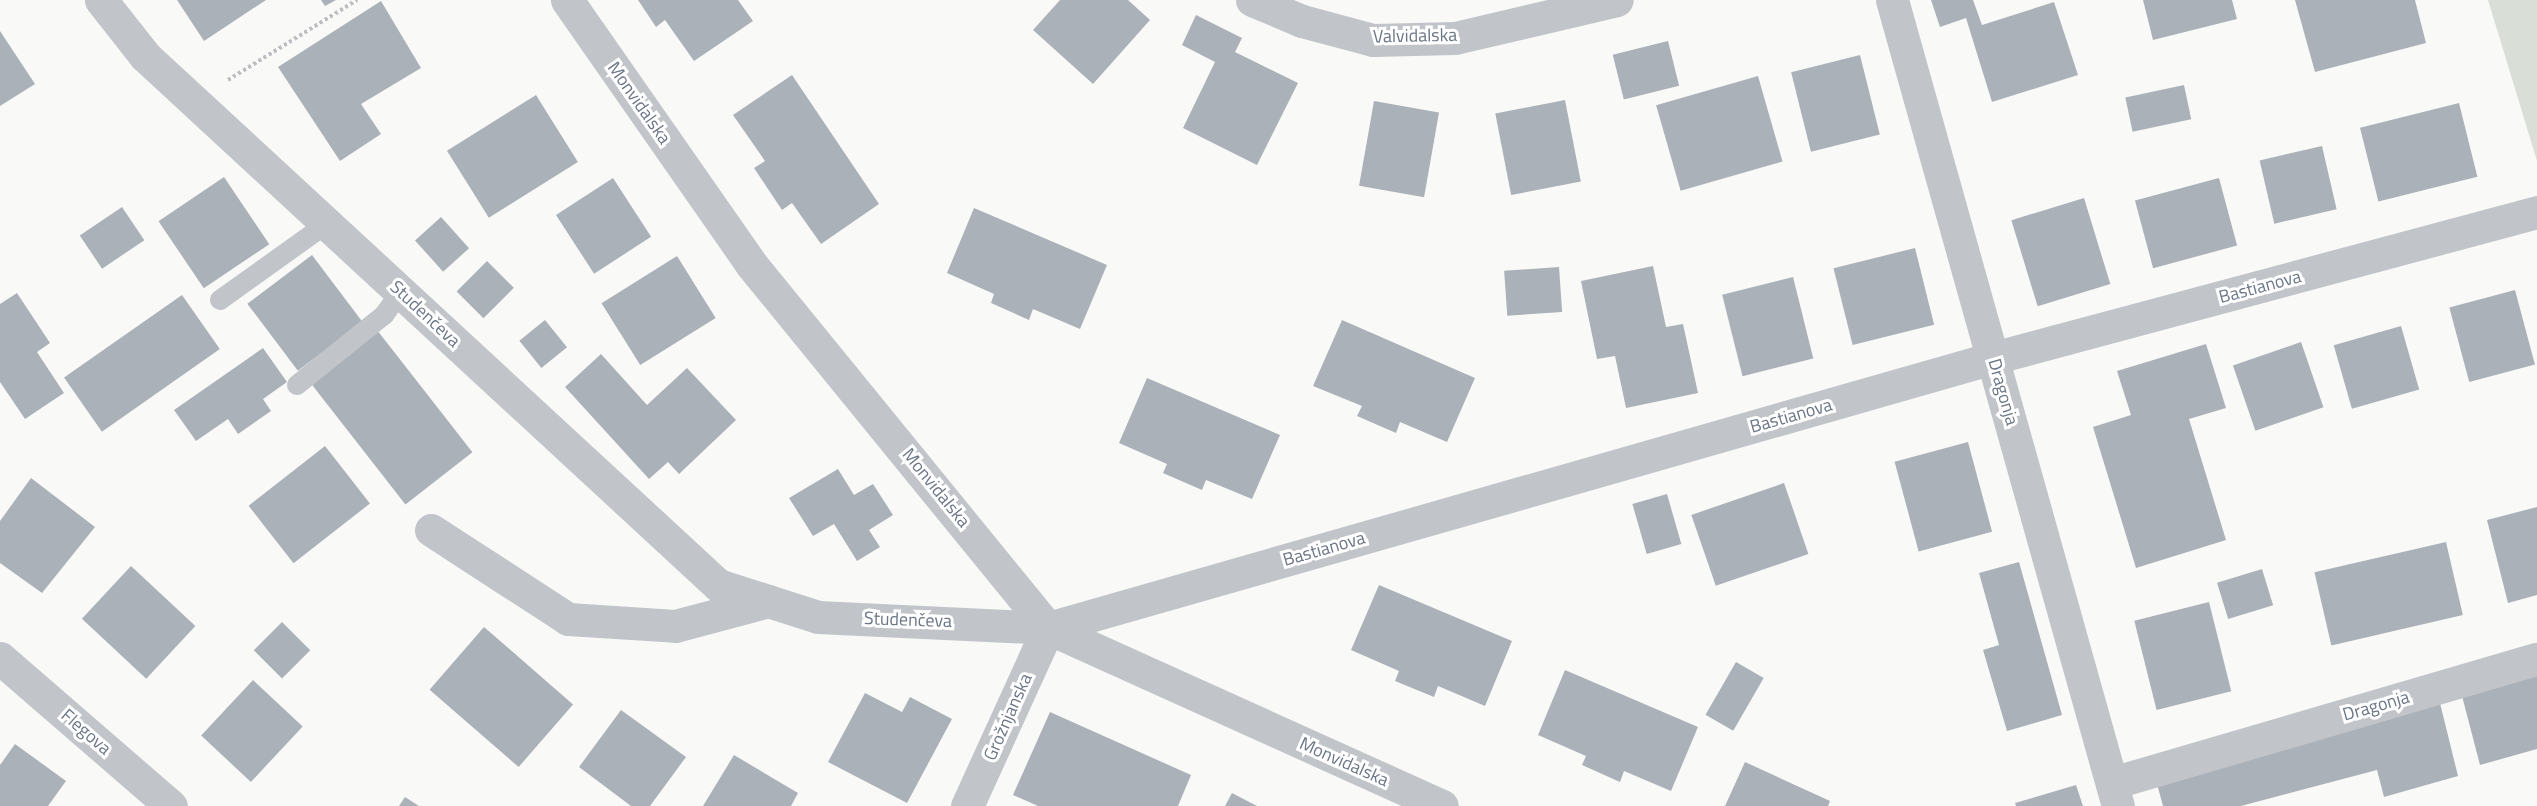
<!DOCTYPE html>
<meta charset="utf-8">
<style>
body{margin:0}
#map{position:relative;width:2537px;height:806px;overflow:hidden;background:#f9faf8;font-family:"Titillium Web",sans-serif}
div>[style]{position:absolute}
.green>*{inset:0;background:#d9ded7}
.building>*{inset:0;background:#abb1b8;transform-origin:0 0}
.path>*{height:4px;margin-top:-2px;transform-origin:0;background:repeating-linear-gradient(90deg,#bcbec1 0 3px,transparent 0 6px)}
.service>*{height:20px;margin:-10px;padding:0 10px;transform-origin:10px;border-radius:10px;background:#c1c4c9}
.minor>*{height:33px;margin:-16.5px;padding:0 16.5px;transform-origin:16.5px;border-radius:16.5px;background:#c1c4c9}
span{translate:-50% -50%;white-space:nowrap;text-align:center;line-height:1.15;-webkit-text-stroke:6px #fff;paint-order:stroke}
.street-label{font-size:18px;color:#6b7687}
</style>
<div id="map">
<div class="green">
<i style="clip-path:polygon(2488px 0,2537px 0,2537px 161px)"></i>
</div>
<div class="building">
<i style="clip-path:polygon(177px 0,266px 0,204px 41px)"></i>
<i style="clip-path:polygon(321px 0,336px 0,325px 6px)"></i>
<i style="clip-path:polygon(638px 0,738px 0,753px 21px,694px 61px,665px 20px,656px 27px)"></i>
<i style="clip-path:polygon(1060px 0,1128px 0,1150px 20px,1093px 84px,1033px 30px)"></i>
<i style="clip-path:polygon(1931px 0,1973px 0,1982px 25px,2054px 2px,2078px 75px,1992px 102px,1966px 18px,1940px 27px)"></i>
<i style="clip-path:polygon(2143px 0,2232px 0,2237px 19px,2153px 40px)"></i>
<i style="clip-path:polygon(2295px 0,2415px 0,2426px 43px,2315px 72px)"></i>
<i style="clip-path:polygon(381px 1px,421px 68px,361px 104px,381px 134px,340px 161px,278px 67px)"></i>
<i style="clip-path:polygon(1196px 15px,1242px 38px,1235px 52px,1298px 83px,1257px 165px,1183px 128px,1215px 62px,1182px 45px)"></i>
<i style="clip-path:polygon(0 31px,35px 84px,0 106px)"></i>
<i style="left:1668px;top:41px;width:46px;height:57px;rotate:76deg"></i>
<i style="left:1860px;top:55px;width:82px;height:71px;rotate:76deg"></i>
<i style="clip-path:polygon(792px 75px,879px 204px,821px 244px,792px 203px,782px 210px,754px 168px,765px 161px,733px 115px)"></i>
<i style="left:1758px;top:76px;width:89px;height:106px;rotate:74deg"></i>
<i style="left:2184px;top:85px;width:35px;height:60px;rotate:78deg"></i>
<i style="left:536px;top:95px;width:79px;height:105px;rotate:58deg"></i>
<i style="left:1565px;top:100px;width:83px;height:71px;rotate:79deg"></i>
<i style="left:1374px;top:101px;width:66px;height:86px;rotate:10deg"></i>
<i style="left:2459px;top:103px;width:76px;height:102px;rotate:76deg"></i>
<i style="left:2322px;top:146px;width:65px;height:64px;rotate:77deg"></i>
<i style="left:224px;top:177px;width:81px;height:79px;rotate:56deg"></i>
<i style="left:613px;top:178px;width:70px;height:68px;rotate:57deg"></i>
<i style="left:2219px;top:178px;width:70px;height:87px;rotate:75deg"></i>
<i style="left:2084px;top:198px;width:90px;height:76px;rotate:73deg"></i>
<i style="left:122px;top:207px;width:40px;height:51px;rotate:56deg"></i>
<i style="clip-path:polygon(974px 208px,1107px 265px,1080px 329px,1033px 309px,1029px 320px,991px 303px,994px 294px,947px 273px)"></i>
<i style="left:441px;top:217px;width:42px;height:35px;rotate:48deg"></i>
<i style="left:1915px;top:248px;width:79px;height:84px;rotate:76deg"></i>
<i style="left:312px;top:255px;width:84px;height:81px;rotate:53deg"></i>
<i style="left:677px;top:256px;width:73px;height:89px;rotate:58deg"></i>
<i style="left:487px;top:261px;width:38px;height:43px;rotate:45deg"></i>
<i style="clip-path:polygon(1653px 266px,1666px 327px,1683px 324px,1698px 393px,1626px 408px,1615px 356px,1597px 359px,1581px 281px)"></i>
<i style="left:1559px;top:267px;width:45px;height:55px;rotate:86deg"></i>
<i style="left:1793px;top:277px;width:84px;height:73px;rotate:76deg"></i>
<i style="left:2515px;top:290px;width:77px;height:68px;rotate:75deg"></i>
<i style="clip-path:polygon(17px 293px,50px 343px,37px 352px,64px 393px,25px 419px,0 382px,0 304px)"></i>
<i style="left:182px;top:295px;width:66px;height:144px;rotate:55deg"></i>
<i style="left:545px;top:320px;width:35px;height:33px;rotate:51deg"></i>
<i style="clip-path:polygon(1342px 320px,1475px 378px,1447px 442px,1400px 422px,1396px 433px,1357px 416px,1362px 406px,1313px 386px)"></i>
<i style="left:2401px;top:326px;width:66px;height:70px;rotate:74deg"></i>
<i style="left:377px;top:330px;width:155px;height:85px;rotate:52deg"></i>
<i style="left:2301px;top:342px;width:69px;height:72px;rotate:71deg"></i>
<i style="clip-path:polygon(2206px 344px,2226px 408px,2189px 419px,2226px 540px,2136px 568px,2093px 427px,2131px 415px,2117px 371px)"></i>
<i style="clip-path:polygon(263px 348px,287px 382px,263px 399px,271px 411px,238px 434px,228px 419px,196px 441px,174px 410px)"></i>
<i style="clip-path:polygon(601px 354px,647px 405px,687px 368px,736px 420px,679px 474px,668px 462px,649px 479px,565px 387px)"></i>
<i style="clip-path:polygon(1147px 378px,1280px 435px,1252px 499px,1206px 480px,1202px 490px,1163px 473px,1167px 464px,1119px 443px)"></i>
<i style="left:1968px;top:442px;width:93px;height:76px;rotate:75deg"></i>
<i style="left:325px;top:446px;width:73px;height:97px;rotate:52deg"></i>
<i style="clip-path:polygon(838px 469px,854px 495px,873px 484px,893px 515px,869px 530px,880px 547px,857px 561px,834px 524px,813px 536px,789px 498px)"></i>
<i style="clip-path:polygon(31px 478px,95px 527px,42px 593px,0 563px,0 521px)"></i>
<i style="left:1784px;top:483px;width:75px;height:98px;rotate:71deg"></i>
<i style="left:1667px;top:494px;width:52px;height:36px;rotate:74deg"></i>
<i style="clip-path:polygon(2537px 507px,2537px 595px,2508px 603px,2487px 520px)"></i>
<i style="left:2446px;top:542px;width:75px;height:135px;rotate:77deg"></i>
<i style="clip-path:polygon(2019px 562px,2062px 715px,2007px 731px,1983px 650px,1999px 645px,1979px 573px)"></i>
<i style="left:131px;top:566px;width:88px;height:72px;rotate:43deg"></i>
<i style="left:2262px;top:569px;width:38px;height:47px;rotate:73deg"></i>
<i style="clip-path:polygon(1379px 585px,1512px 641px,1485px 706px,1438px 686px,1434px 697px,1395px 681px,1399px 671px,1351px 650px)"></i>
<i style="left:2209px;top:602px;width:92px;height:77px;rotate:76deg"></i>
<i style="left:282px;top:622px;width:40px;height:40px;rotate:45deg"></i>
<i style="left:484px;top:627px;width:118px;height:83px;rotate:41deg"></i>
<i style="left:1736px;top:662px;width:32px;height:61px;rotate:30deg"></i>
<i style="clip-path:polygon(1565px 670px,1698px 727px,1671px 791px,1624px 771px,1620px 782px,1582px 765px,1586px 756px,1538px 735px)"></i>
<i style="clip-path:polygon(2537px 674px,2537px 749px,2480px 765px,2462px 696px)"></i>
<i style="left:253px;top:680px;width:68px;height:76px;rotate:43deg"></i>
<i style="clip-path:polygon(865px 693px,902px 712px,910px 697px,952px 719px,907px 803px,828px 762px)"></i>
<i style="clip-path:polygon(2440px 703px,2458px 776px,2384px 797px,2377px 770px,2241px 806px,2163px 806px,2157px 784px)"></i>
<i style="clip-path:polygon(621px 710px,686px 757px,650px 806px,631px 806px,579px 767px)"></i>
<i style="clip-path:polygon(1050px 712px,1191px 775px,1178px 806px,1038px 806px,1013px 795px)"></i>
<i style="clip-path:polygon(15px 744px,66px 781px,48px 806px,0 806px,0 765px)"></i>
<i style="clip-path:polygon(734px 755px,798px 793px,791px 806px,703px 806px)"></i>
<i style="clip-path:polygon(1745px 762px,1830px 801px,1828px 806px,1725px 806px)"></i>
<i style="clip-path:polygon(2076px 785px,2083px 806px,2016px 806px,2015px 803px)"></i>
<i style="clip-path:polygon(1232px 793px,1257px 806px,1225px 806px)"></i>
<i style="clip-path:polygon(405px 797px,419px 806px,399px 806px)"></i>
</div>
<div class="path">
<i style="left:228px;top:80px;width:152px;rotate:-31.8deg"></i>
</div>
<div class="service">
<i style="left:220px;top:300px;width:130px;rotate:-35.6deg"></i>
<i style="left:297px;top:385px;width:112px;rotate:-38.8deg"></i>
<i style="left:384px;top:315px;width:29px;rotate:-54deg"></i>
</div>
<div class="minor">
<i style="left:101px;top:0;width:71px;rotate:51.8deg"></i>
<i style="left:145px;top:56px;width:780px;rotate:42.71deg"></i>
<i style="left:718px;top:585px;width:105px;rotate:17.7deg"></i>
<i style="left:818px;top:617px;width:230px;rotate:2.7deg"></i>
<i style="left:1048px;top:628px;width:983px;rotate:-15.95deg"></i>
<i style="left:1993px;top:358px;width:563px;rotate:-15.02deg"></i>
<i style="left:567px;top:0;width:322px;rotate:55.1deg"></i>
<i style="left:751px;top:264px;width:470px;rotate:50.8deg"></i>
<i style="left:1048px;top:628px;width:432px;rotate:24.3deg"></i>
<i style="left:1252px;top:0;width:54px;rotate:22.8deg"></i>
<i style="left:1302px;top:21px;width:73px;rotate:15deg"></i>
<i style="left:1373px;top:40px;width:82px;rotate:-1.4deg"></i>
<i style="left:1455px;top:38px;width:166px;rotate:-13.2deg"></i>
<i style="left:1892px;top:0;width:837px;rotate:74.34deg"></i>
<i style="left:431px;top:530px;width:163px;rotate:33deg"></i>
<i style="left:568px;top:619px;width:107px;rotate:3.7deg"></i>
<i style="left:675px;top:626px;width:97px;rotate:-14.9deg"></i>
<i style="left:0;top:658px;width:226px;rotate:40.9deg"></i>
<i style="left:2112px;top:783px;width:443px;rotate:-16.3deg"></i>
<i style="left:967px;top:806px;width:196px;rotate:-65.5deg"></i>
</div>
<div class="street-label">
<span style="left:1415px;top:36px;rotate:-1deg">Valvidalska</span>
<span style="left:639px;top:103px;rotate:55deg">Monvidalska</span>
<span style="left:2260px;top:287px;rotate:-15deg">Bastianova</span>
<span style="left:425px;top:314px;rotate:43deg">Studenčeva</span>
<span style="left:2003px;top:392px;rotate:74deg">Dragonja</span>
<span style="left:1791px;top:416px;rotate:-16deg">Bastianova</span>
<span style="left:936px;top:488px;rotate:51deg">Monvidalska</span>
<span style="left:1324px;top:549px;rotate:-16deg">Bastianova</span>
<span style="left:908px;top:620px;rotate:2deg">Studenčeva</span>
<span style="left:2376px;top:706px;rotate:-16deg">Dragonja</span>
<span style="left:1008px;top:717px;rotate:-66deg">Grožnjanska</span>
<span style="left:86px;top:732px;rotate:41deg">Flegova</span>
<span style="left:1344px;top:762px;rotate:24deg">Monvidalska</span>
</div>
</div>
